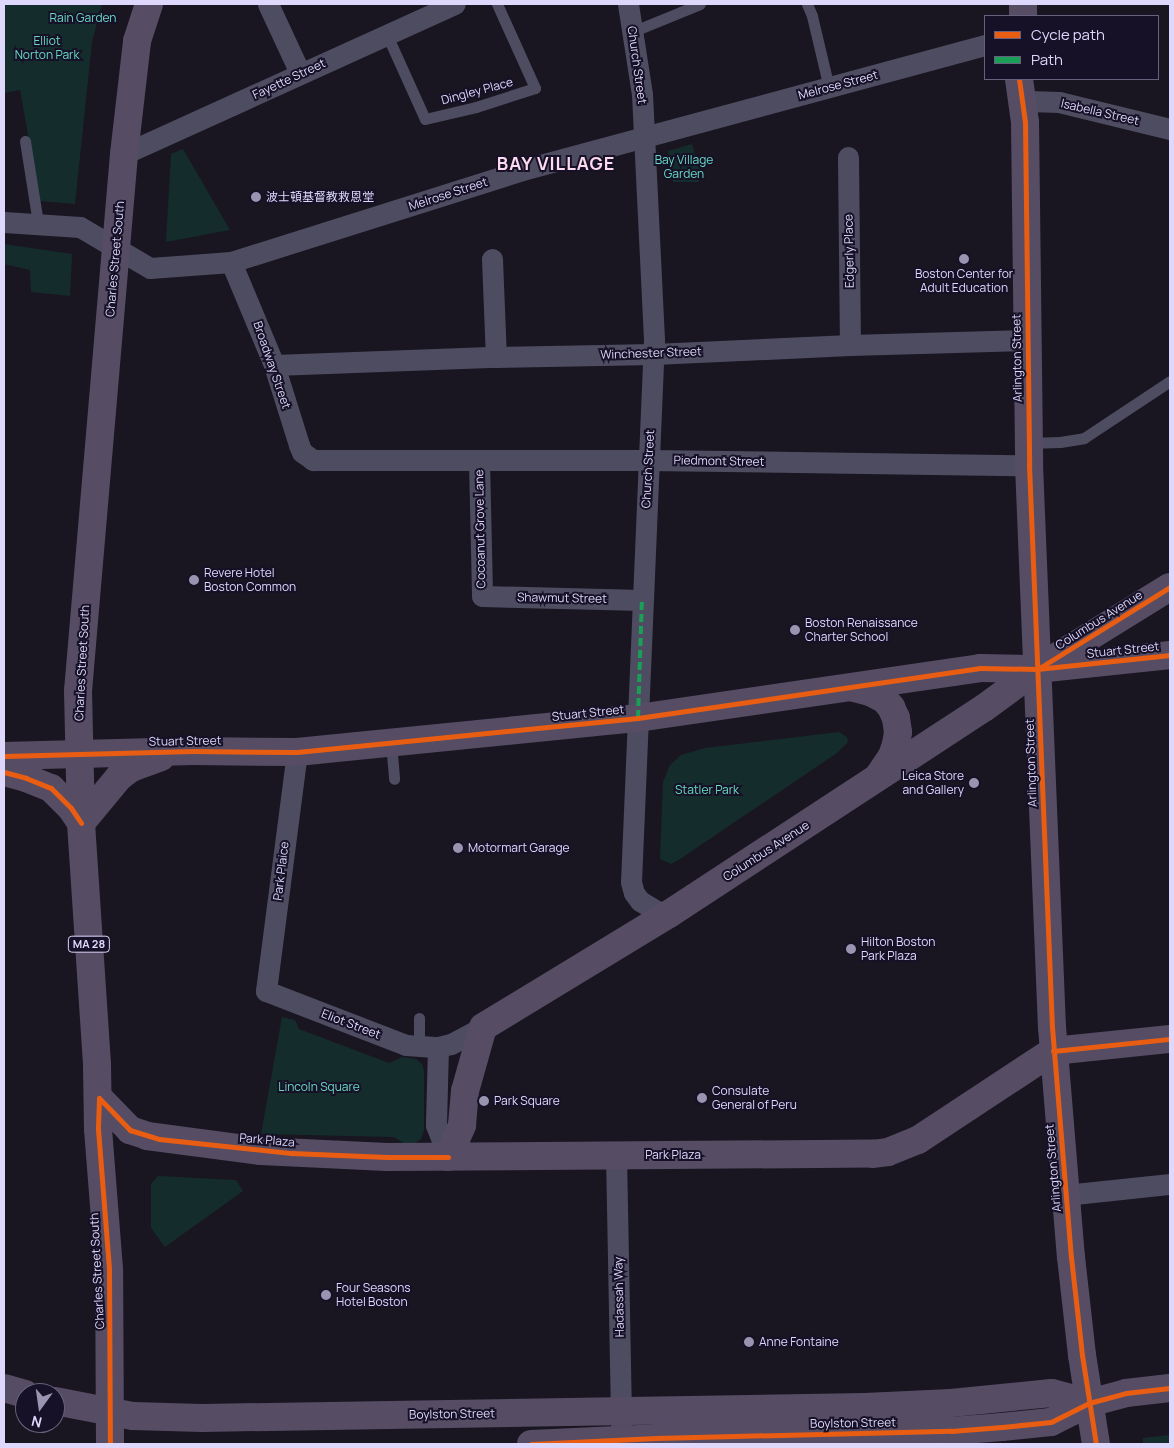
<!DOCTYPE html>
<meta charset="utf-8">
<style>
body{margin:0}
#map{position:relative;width:1174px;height:1448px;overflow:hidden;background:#191621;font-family:Manrope,"Noto Sans SC",sans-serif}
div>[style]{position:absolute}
.green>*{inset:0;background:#152c2d}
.lane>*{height:11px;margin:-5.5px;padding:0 5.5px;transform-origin:5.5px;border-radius:5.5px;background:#4e4c61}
.street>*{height:21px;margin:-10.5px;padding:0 10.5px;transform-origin:10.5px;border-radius:10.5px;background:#4e4c61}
.primary>*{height:28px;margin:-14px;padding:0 14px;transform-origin:14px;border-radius:14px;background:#564d65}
.quiet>*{height:4px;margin-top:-2px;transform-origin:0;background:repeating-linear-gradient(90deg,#1a9f57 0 8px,transparent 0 12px)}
.cycleway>*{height:5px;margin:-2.5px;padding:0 2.5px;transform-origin:2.5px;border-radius:2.5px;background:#e95d12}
.dots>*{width:14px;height:14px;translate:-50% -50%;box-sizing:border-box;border:2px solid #161126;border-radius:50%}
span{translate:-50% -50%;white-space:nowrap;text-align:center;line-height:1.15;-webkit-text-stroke:4px #161126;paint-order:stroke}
.shield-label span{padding:1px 4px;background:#161126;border:1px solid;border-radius:4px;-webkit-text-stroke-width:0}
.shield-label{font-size:11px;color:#ded8fd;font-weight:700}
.park-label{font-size:12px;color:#68d9c3}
.street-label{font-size:12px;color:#ded8fd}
.poi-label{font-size:12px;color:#ded8fd}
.left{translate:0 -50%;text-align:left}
.right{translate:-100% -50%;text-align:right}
.district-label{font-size:18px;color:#fddaee;font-weight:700;letter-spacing:1px}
.frame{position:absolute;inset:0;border:5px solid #ded8fd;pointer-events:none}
.legend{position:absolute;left:984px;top:15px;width:175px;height:65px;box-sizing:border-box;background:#161126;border:1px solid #66617c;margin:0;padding:6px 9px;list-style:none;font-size:15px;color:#ded8fd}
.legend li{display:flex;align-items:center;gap:10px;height:25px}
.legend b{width:25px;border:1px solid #66617c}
.north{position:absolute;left:15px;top:1383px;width:50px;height:50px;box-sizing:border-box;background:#161126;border:1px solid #66617c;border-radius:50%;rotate:194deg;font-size:14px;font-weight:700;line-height:20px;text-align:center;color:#ded8fd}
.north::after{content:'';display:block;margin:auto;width:18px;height:22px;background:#9994b0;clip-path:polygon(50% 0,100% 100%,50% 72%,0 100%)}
</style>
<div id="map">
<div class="green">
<i style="clip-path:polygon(4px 4px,102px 4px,92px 42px,75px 204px,40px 201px,20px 90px,4px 93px)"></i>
<i style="clip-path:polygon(692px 144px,700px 171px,699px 182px,673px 182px,668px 151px)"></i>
<i style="clip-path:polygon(183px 149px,230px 230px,166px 242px,171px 154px)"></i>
<i style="clip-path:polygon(4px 244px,72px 254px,70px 296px,31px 292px,30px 270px,4px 264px)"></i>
<i style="clip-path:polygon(839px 732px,847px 737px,848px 742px,837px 753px,680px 859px,671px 864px,660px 859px,663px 782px,670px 765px,681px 755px,705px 748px)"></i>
<i style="clip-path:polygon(282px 1017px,295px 1020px,299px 1029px,389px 1063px,402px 1057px,416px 1059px,422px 1064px,424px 1071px,424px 1130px,421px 1139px,413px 1144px,403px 1143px,394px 1137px,261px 1134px)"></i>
<i style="clip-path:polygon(158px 1176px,236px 1180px,243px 1191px,165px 1247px,151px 1228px,151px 1184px)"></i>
<i style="clip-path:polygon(1170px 1435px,1170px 1444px,1143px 1444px,1143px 1438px)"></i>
</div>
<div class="lane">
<i style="left:807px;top:4px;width:13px;rotate:67deg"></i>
<i style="left:812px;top:16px;width:74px;rotate:76.7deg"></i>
<i style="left:634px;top:31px;width:71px;rotate:-22.2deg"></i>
<i style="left:387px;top:35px;width:92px;rotate:65.7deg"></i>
<i style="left:425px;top:119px;width:52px;rotate:-13.2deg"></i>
<i style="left:476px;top:107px;width:62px;rotate:-17.9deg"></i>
<i style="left:535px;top:88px;width:92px;rotate:-114.3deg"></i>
<i style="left:25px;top:141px;width:83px;rotate:81deg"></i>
<i style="left:1028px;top:443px;width:32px;rotate:-2deg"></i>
<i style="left:1060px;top:442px;width:24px;rotate:-9deg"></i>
<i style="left:1084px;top:438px;width:103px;rotate:-33.5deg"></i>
<i style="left:391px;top:743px;width:36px;rotate:85deg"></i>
<i style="left:419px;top:1048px;width:30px;rotate:-90deg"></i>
</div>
<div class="street">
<i style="left:268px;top:4px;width:76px;rotate:65.1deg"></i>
<i style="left:628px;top:4px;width:91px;rotate:81.2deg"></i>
<i style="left:642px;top:94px;width:246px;rotate:87.2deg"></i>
<i style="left:654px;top:340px;width:542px;rotate:92.43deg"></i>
<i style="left:631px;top:882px;width:11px;rotate:75deg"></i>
<i style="left:634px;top:893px;width:10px;rotate:53deg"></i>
<i style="left:640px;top:901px;width:21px;rotate:31deg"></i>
<i style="left:658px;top:912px;width:11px;rotate:10deg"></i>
<i style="left:1028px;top:101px;width:31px;rotate:2deg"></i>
<i style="left:1059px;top:102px;width:114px;rotate:13.7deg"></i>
<i style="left:124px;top:154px;width:363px;rotate:-24.4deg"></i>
<i style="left:848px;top:157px;width:188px;rotate:89.4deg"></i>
<i style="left:4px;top:222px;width:76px;rotate:3.8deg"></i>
<i style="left:80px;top:227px;width:81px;rotate:30.4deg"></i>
<i style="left:150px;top:268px;width:81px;rotate:-4.2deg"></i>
<i style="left:231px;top:262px;width:305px;rotate:-17.5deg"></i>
<i style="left:522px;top:170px;width:480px;rotate:-15.1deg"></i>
<i style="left:492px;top:259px;width:98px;rotate:87.7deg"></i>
<i style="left:231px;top:262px;width:112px;rotate:67.3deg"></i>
<i style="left:274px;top:365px;width:84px;rotate:72.6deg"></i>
<i style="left:299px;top:445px;width:8px;rotate:67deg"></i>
<i style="left:302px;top:452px;width:14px;rotate:36deg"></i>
<i style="left:313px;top:460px;width:335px"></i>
<i style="left:648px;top:460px;width:381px;rotate:0.8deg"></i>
<i style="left:274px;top:365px;width:222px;rotate:-2.1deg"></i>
<i style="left:496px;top:357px;width:158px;rotate:-1.1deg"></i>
<i style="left:654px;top:354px;width:196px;rotate:-2.6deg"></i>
<i style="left:850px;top:345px;width:177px;rotate:-1.6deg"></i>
<i style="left:479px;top:461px;width:135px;rotate:88.7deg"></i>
<i style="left:482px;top:596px;width:160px;rotate:1.4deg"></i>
<i style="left:297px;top:752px;width:241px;rotate:97.4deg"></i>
<i style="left:266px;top:991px;width:150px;rotate:21.1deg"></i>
<i style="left:406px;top:1045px;width:32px;rotate:4deg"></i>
<i style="left:438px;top:1047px;width:13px;rotate:-13deg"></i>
<i style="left:451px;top:1044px;width:36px;rotate:-28deg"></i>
<i style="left:438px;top:1047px;width:78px;rotate:91.5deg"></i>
<i style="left:436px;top:1125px;width:34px;rotate:69deg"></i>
<i style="left:616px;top:1155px;width:272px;rotate:88.9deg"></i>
<i style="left:1065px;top:1195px;width:106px;rotate:-6deg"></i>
</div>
<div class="primary">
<i style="left:1023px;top:16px;width:12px;rotate:-90deg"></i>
<i style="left:1019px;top:79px;width:43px;rotate:82.1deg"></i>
<i style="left:1025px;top:122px;width:343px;rotate:89.3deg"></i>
<i style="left:1029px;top:465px;width:562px;rotate:87.66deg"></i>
<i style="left:1052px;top:1027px;width:231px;rotate:85.3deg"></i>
<i style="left:1071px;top:1257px;width:99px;rotate:83.6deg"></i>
<i style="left:1082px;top:1355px;width:90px;rotate:81.1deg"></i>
<i style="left:854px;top:688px;width:16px;rotate:14deg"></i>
<i style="left:870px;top:692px;width:16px;rotate:27deg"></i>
<i style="left:884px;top:699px;width:11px;rotate:49deg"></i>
<i style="left:891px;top:707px;width:12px;rotate:66deg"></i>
<i style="left:896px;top:718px;width:14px;rotate:82deg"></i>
<i style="left:898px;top:732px;width:12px;rotate:99deg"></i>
<i style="left:896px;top:744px;width:13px;rotate:108deg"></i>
<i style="left:892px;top:756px;width:23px;rotate:124deg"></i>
<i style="left:4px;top:756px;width:189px;rotate:-1.5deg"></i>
<i style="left:193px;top:751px;width:104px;rotate:0.6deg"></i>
<i style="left:297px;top:752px;width:343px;rotate:-5.7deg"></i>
<i style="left:638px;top:718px;width:346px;rotate:-8.3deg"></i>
<i style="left:980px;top:668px;width:57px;rotate:1deg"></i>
<i style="left:1037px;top:669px;width:134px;rotate:-6deg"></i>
<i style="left:4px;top:772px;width:23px;rotate:15deg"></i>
<i style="left:26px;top:778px;width:27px;rotate:22deg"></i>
<i style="left:51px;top:788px;width:28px;rotate:45deg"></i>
<i style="left:71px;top:808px;width:18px;rotate:56deg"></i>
<i style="left:81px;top:823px;width:60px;rotate:-50.4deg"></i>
<i style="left:119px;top:777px;width:15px;rotate:-37deg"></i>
<i style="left:131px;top:768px;width:32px;rotate:-20deg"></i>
<i style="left:99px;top:1098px;width:45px;rotate:45.9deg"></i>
<i style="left:130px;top:1130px;width:18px;rotate:19deg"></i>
<i style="left:147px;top:1136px;width:115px;rotate:7.5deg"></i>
<i style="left:261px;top:1151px;width:126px;rotate:2.7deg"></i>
<i style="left:387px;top:1157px;width:485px;rotate:-0.4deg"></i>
<i style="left:872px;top:1154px;width:16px;rotate:-7deg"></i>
<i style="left:888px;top:1152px;width:32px;rotate:-22deg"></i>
<i style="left:918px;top:1140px;width:162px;rotate:-33.4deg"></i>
<i style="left:1053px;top:1051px;width:118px;rotate:-5.9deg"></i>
<i style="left:448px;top:1157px;width:35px;rotate:-66deg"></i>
<i style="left:462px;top:1125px;width:34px;rotate:-85deg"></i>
<i style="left:465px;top:1091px;width:66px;rotate:-74.3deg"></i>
<i style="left:483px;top:1027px;width:218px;rotate:-31.3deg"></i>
<i style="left:669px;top:914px;width:376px;rotate:-33.2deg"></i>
<i style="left:984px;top:708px;width:66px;rotate:-36.3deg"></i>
<i style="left:1037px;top:669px;width:156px;rotate:-31.7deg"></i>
<i style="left:4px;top:1388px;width:22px;rotate:16deg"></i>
<i style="left:55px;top:1401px;width:79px;rotate:10.9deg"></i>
<i style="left:133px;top:1416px;width:69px;rotate:1.7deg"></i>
<i style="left:202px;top:1418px;width:663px;rotate:-0.95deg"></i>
<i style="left:865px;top:1407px;width:86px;rotate:-2.7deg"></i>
<i style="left:951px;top:1403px;width:101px;rotate:-5.7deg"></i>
<i style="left:1052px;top:1393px;width:38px;rotate:15deg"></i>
<i style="left:110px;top:1444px;width:175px;rotate:-90.3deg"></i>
<i style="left:109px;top:1269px;width:140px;rotate:-94.5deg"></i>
<i style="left:98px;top:1129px;width:65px;rotate:-90.9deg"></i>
<i style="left:97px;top:1064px;width:242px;rotate:-93.8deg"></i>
<i style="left:81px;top:823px;width:132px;rotate:-91.3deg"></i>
<i style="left:78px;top:691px;width:539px;rotate:-85.1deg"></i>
<i style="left:124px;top:154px;width:114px;rotate:-83.4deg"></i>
<i style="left:137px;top:41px;width:39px;rotate:-72deg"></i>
<i style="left:531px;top:1444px;width:125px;rotate:-2.7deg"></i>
<i style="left:656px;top:1438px;width:295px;rotate:-1.4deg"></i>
<i style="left:951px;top:1431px;width:51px;rotate:-4.5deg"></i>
<i style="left:1002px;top:1427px;width:49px;rotate:-5.8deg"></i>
<i style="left:1051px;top:1422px;width:42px;rotate:-26.6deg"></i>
<i style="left:1089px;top:1403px;width:38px;rotate:-15deg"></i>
<i style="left:1126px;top:1393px;width:44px;rotate:-6.5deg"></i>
</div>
<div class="quiet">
<i style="left:638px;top:718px;width:118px;rotate:-88.1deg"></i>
</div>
<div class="cycleway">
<i style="left:1019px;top:79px;width:43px;rotate:82.1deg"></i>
<i style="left:1025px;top:122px;width:343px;rotate:89.3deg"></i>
<i style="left:1029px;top:465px;width:562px;rotate:87.66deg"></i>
<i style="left:1052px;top:1027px;width:231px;rotate:85.3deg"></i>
<i style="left:1071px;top:1257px;width:99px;rotate:83.6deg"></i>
<i style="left:1082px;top:1355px;width:90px;rotate:81.1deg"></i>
<i style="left:1041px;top:667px;width:152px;rotate:-31.8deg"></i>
<i style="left:4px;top:756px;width:189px;rotate:-1.5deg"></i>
<i style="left:193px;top:751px;width:104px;rotate:0.6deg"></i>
<i style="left:297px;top:752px;width:343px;rotate:-5.7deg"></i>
<i style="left:638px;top:718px;width:346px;rotate:-8.3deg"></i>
<i style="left:980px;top:668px;width:57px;rotate:1deg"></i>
<i style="left:1037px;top:669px;width:134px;rotate:-6deg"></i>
<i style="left:4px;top:772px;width:23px;rotate:15deg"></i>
<i style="left:26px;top:778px;width:27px;rotate:22deg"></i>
<i style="left:51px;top:788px;width:28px;rotate:45deg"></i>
<i style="left:71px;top:808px;width:18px;rotate:56deg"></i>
<i style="left:1053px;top:1051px;width:118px;rotate:-5.9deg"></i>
<i style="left:99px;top:1098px;width:45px;rotate:45.9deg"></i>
<i style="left:130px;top:1130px;width:30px;rotate:17deg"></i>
<i style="left:159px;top:1139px;width:133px;rotate:6.1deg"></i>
<i style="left:291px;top:1153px;width:96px;rotate:2.4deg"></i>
<i style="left:387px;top:1157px;width:61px"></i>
<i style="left:99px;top:1098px;width:31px;rotate:92deg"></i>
<i style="left:98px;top:1129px;width:140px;rotate:85.5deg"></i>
<i style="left:109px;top:1269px;width:175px;rotate:89.7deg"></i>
<i style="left:531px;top:1444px;width:125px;rotate:-2.7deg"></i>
<i style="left:656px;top:1438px;width:295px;rotate:-1.4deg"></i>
<i style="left:951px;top:1431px;width:51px;rotate:-4.5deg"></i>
<i style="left:1002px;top:1427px;width:49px;rotate:-5.8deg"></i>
<i style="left:1051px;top:1422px;width:42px;rotate:-26.6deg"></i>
<i style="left:1089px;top:1403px;width:38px;rotate:-15deg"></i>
<i style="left:1126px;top:1393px;width:44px;rotate:-6.5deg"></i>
</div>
<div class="dots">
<i style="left:256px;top:197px;background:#9994b0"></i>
<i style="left:964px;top:259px;background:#9994b0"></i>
<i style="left:194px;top:580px;background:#9994b0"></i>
<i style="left:795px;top:630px;background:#9994b0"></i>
<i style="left:974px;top:783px;background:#9994b0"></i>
<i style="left:458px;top:848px;background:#9994b0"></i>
<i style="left:851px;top:949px;background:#9994b0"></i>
<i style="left:702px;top:1098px;background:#9994b0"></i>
<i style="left:484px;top:1101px;background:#9994b0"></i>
<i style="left:326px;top:1295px;background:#9994b0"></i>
<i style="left:749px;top:1342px;background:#9994b0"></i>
</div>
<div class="shield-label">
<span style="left:89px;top:944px">MA 28</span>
</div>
<div class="park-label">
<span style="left:83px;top:18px">Rain Garden</span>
<span style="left:47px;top:48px">Elliot<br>Norton Park</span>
<span style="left:684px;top:167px">Bay Village<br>Garden</span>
<span style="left:707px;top:790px">Statler Park</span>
<span style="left:319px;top:1087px">Lincoln Square</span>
</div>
<div class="street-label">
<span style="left:637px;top:65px;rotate:82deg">Church Street</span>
<span style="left:289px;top:79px;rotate:-25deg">Fayette Street</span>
<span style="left:838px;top:85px;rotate:-15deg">Melrose Street</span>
<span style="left:477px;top:91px;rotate:-15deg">Dingley Place</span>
<span style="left:1100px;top:112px;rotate:13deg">Isabella Street</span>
<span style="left:448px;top:194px;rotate:-18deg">Melrose Street</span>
<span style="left:849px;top:251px;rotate:-91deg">Edgerly Place</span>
<span style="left:115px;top:259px;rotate:-85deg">Charles Street South</span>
<span style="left:651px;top:353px;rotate:-2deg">Winchester Street</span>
<span style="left:1017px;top:358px;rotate:-91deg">Arlington Street</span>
<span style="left:272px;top:365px;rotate:71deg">Broadway Street</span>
<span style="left:719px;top:461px;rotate:1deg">Piedmont Street</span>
<span style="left:648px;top:469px;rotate:-87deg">Church Street</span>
<span style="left:480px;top:529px;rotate:-91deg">Cocoanut Grove Lane</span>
<span style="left:562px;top:598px;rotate:1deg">Shawmut Street</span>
<span style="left:1099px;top:620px;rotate:-32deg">Columbus Avenue</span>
<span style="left:1123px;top:650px;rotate:-6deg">Stuart Street</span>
<span style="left:82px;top:663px;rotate:-87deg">Charles Street South</span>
<span style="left:588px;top:713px;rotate:-6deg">Stuart Street</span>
<span style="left:185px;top:741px;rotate:-1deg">Stuart Street</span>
<span style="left:1031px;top:763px;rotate:-92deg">Arlington Street</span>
<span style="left:766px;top:851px;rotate:-33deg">Columbus Avenue</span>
<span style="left:281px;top:871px;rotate:-83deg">Park Plaice</span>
<span style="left:351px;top:1024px;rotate:21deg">Eliot Street</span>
<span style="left:267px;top:1140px;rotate:5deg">Park Plaza</span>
<span style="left:673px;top:1155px">Park Plaza</span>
<span style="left:1053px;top:1168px;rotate:-95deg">Arlington Street</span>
<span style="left:97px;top:1271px;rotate:-93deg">Charles Street South</span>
<span style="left:619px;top:1297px;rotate:-91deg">Hadassah Way</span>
<span style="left:452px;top:1414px;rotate:-1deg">Boylston Street</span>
<span style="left:853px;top:1423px;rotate:-1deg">Boylston Street</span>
</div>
<div class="poi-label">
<span class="left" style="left:266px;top:197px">波士頓基督教救恩堂</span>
<span style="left:964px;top:281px">Boston Center for<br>Adult Education</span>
<span class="left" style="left:204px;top:580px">Revere Hotel<br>Boston Common</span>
<span class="left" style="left:805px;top:630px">Boston Renaissance<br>Charter School</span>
<span class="right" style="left:964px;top:783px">Leica Store<br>and Gallery</span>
<span class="left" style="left:468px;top:848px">Motormart Garage</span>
<span class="left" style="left:861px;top:949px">Hilton Boston<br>Park Plaza</span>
<span class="left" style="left:712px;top:1098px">Consulate<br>General of Peru</span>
<span class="left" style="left:494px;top:1101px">Park Square</span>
<span class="left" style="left:336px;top:1295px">Four Seasons<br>Hotel Boston</span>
<span class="left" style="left:759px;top:1342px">Anne Fontaine</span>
</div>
<div class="district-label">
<span style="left:556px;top:163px">BAY VILLAGE</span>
</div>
<div class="frame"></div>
<ul class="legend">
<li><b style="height:6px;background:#e95d12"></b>Cycle path</li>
<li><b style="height:6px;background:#1a9f57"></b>Path</li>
</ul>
<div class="north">N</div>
</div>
